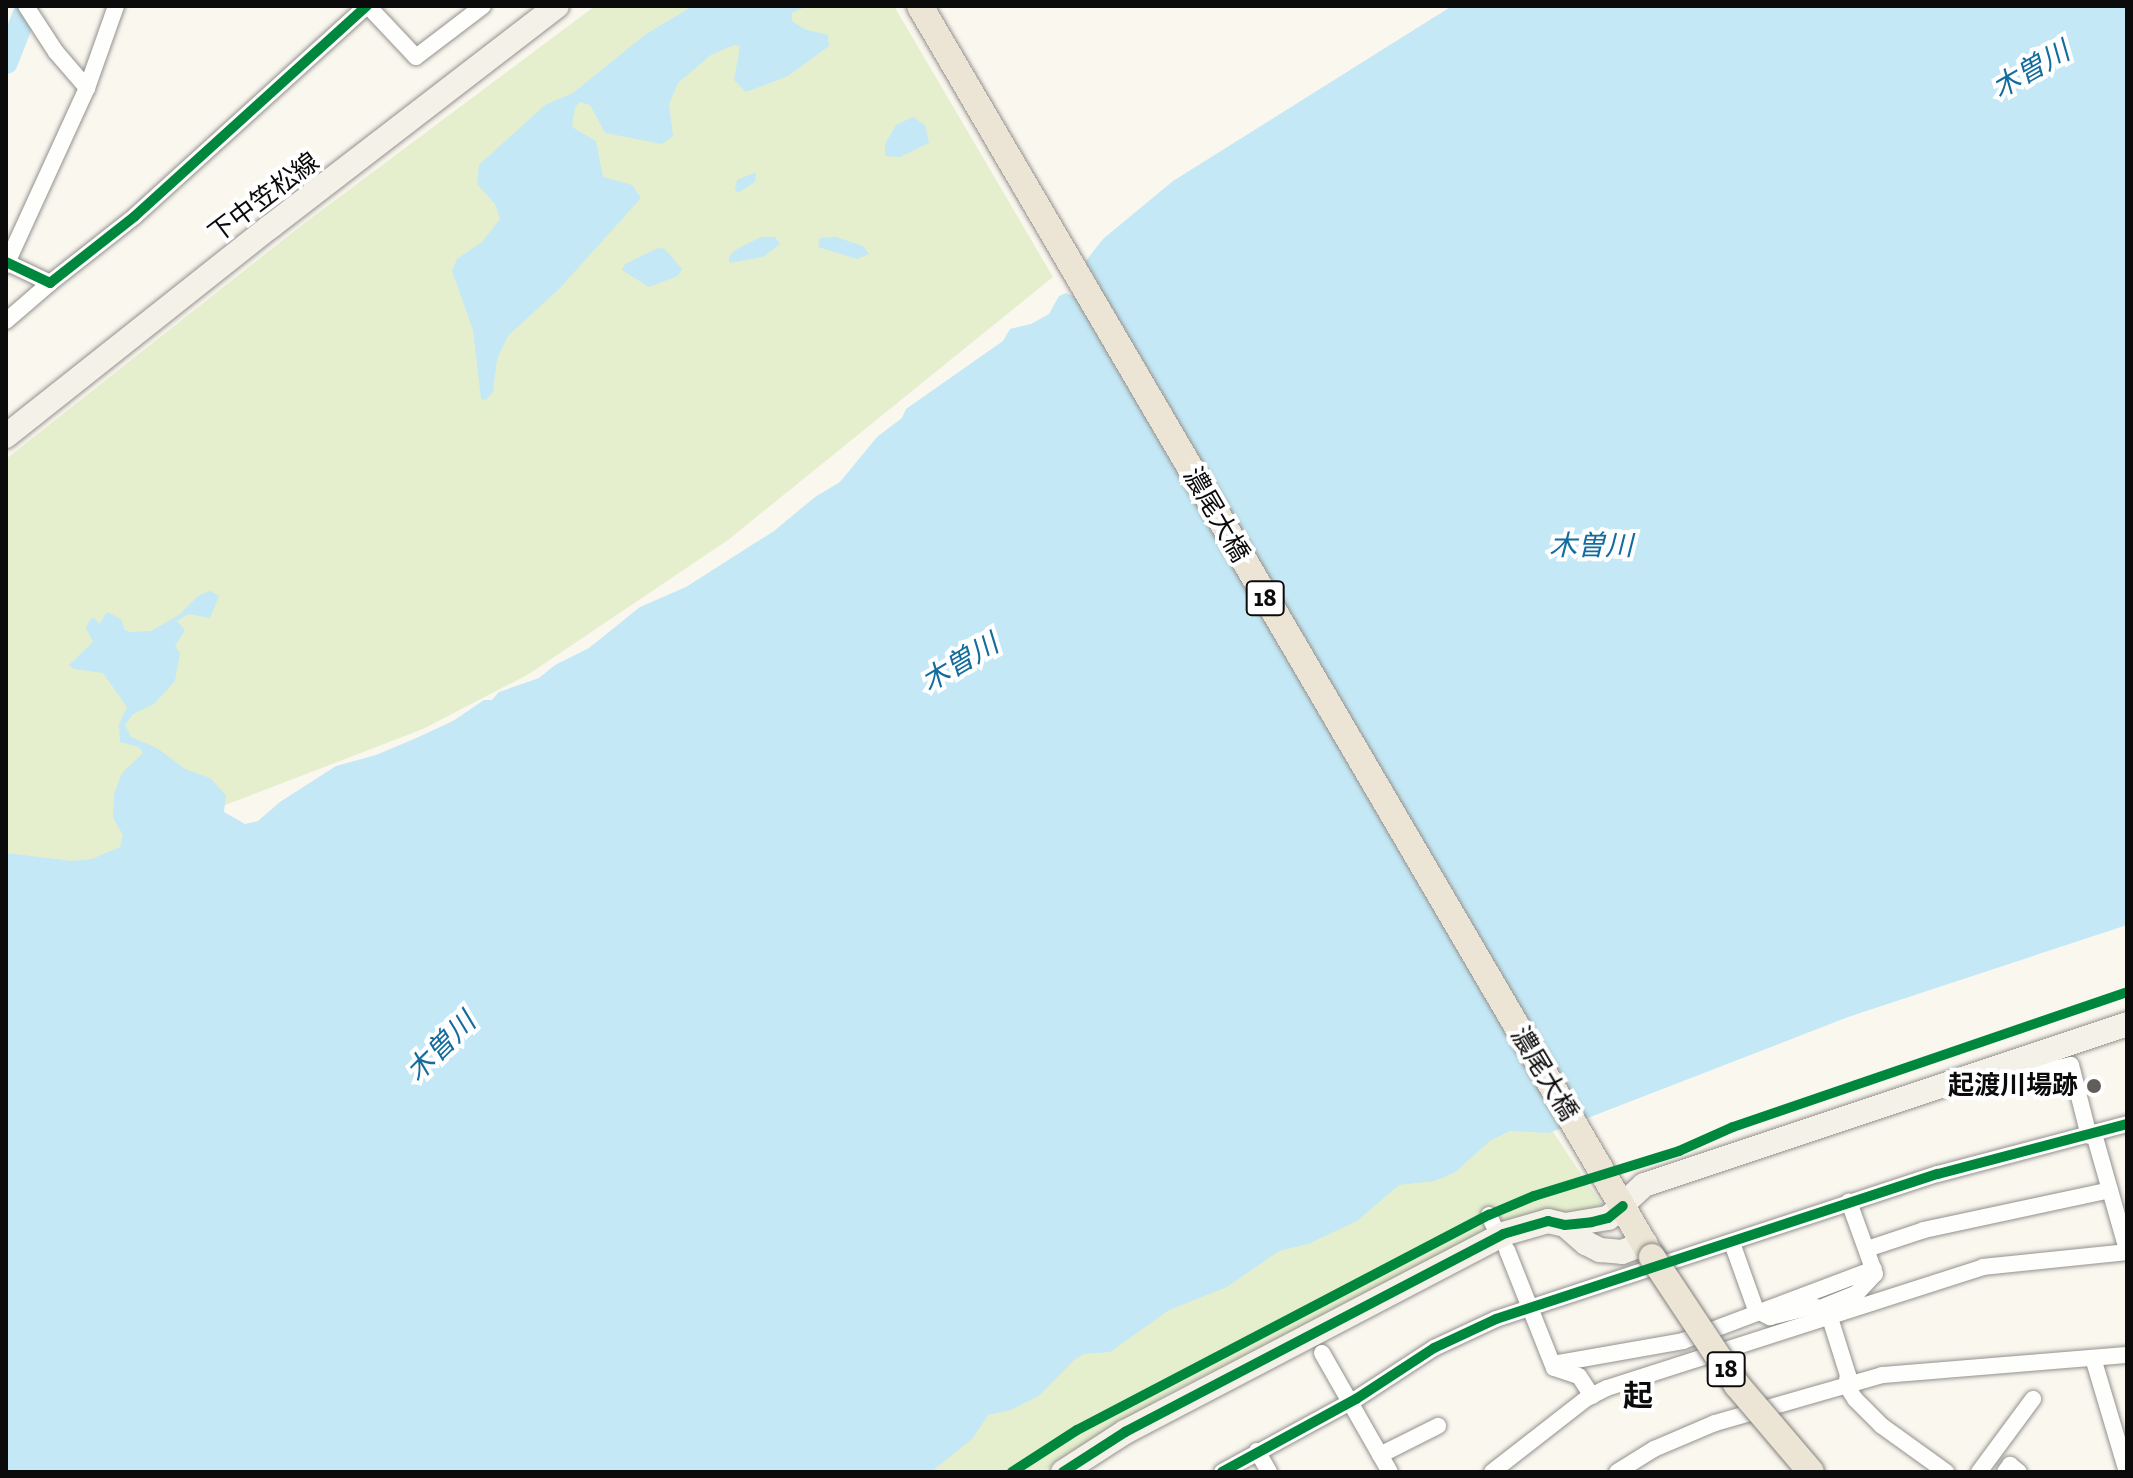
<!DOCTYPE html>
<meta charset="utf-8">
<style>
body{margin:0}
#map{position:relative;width:2133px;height:1478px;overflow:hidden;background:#faf7ef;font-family:"Zilla Slab","Noto Sans JP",serif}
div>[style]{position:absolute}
.green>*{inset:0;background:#e5efce}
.water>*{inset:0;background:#c4e8f5}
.river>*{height:24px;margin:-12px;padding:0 12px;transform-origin:12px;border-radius:12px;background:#c4e8f5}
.roads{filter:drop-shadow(0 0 2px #93918e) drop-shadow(0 0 2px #93918e)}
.street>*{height:16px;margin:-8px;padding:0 8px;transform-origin:8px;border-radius:8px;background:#fefefd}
.secondary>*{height:24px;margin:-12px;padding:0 12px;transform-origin:12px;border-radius:12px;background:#f4f2e8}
.primary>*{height:26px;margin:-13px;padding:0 13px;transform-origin:13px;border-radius:13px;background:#ece5d6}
.bridges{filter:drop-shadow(0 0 2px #807f7b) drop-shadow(0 0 2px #807f7b)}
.primary-bridge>*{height:26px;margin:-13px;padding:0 13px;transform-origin:13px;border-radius:13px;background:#ece5d6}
.cycleway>*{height:10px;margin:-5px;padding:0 5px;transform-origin:5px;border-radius:5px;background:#00873e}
.dots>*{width:22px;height:22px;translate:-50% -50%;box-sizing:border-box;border:4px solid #fff;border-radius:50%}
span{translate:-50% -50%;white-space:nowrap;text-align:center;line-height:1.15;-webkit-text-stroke:8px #fff;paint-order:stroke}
.shield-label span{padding:2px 6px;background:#fff;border:2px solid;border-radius:6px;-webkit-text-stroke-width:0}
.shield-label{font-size:24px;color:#0b0b0b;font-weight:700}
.street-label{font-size:26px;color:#0b0b0b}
.poi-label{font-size:26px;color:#0b0b0b;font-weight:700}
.right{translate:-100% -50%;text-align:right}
.water-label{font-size:28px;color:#136c9e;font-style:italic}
.quarter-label{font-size:30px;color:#0b0b0b;font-weight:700}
.frame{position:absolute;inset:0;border:8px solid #0b0b0b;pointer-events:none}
</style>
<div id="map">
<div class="green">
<i style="clip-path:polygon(595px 6px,894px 6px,1053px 277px,728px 540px,529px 674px,423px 729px,228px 804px,95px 866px,6px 854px,6px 459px,302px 225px)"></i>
<i style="clip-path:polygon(1551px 1129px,1602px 1205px,1570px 1215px,1505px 1223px,1169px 1393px,1042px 1472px,898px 1472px,1027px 1383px,1372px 1191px,1508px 1130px)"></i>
</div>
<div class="water">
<i style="clip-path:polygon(693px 6px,807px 6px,792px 13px,792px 21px,804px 29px,828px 35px,829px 46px,788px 76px,746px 92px,734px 80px,740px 46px,734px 45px,711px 55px,678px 83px,669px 104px,673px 136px,662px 144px,605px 133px,590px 105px,580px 102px,575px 107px,572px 127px,596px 141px,603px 177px,632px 185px,641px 198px,560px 288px,508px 336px,497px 359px,493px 392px,485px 401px,481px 399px,473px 330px,452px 271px,457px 259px,482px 242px,500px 219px,495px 204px,477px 184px,479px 165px,545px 105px,573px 93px,646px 34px)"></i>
<i style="clip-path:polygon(1452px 6px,2127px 6px,2127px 925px,1848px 1017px,1549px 1133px,1510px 1131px,1491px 1140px,1454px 1173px,1434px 1181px,1399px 1185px,1357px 1221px,1308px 1244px,1279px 1251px,1227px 1287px,1169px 1310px,1110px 1352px,1084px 1354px,1074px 1360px,1040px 1395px,1011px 1410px,988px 1415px,973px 1438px,931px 1472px,6px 1472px,6px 853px,72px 861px,92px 859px,120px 847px,123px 835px,113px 818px,114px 794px,122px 773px,143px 753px,139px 747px,120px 742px,119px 724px,127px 707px,103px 673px,74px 669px,69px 665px,93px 642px,86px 628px,90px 619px,95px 618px,99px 624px,107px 612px,121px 619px,125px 630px,130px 632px,151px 631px,179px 615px,198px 596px,210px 591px,219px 596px,210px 618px,189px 614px,177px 621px,185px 630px,175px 646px,180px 653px,175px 681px,154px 704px,133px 714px,125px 725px,131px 737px,157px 748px,185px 769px,210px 778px,226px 795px,224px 812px,245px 824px,258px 821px,280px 802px,336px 766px,376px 755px,414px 739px,453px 721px,484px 700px,492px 700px,499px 692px,539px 678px,555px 665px,589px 648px,640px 607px,686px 587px,774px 531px,815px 497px,840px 482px,877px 437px,902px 418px,906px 409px,1003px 341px,1010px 329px,1031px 324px,1049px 314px,1059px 296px,1066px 293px,1079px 298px,1096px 287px,1097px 280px,1084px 264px,1092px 253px,1103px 239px,1173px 181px)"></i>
<i style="clip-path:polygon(913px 117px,925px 125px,929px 143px,900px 157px,885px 156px,885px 144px,896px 125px)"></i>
<i style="clip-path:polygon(756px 172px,755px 182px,738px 193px,735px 190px,737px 180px)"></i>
<i style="clip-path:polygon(761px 237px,775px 237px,780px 244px,763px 257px,729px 263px,729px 257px,735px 250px)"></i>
<i style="clip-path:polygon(836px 237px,863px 246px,869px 254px,857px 259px,818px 247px,820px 238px)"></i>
<i style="clip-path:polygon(658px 248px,665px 249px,682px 269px,678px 276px,649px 287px,622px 270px,625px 264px)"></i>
</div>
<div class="river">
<i style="left:6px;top:62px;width:60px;rotate:-68.6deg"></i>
</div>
<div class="roads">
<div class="street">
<i style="left:26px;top:6px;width:55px;rotate:56.9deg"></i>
<i style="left:56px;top:52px;width:48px;rotate:49.3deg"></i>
<i style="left:368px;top:6px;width:70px;rotate:46.7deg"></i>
<i style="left:416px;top:57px;width:84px;rotate:-37.3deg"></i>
<i style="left:6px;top:262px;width:49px;rotate:25.5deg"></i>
<i style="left:50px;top:283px;width:108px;rotate:-38.2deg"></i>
<i style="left:135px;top:216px;width:313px;rotate:-42.2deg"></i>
<i style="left:6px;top:265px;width:195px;rotate:-65.4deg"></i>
<i style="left:87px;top:88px;width:87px;rotate:-70.5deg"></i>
<i style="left:6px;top:321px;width:58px;rotate:-40.8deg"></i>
<i style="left:1972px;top:1077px;width:13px;rotate:32deg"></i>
<i style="left:1983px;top:1084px;width:90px;rotate:-12.2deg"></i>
<i style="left:2071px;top:1065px;width:73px;rotate:75.8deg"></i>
<i style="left:2094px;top:1134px;width:121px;rotate:74.1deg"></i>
<i style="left:1489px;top:1215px;width:10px;rotate:66deg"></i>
<i style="left:1732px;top:1243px;width:71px;rotate:70.3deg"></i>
<i style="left:1756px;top:1310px;width:16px;rotate:27deg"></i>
<i style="left:1770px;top:1317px;width:45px;rotate:-14deg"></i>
<i style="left:1814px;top:1306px;width:20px;rotate:37deg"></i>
<i style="left:1830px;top:1318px;width:60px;rotate:72.5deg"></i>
<i style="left:1848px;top:1375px;width:10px;rotate:101deg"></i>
<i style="left:1846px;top:1385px;width:17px;rotate:57deg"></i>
<i style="left:1855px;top:1399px;width:38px;rotate:45deg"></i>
<i style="left:1882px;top:1426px;width:79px;rotate:35.7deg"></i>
<i style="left:1867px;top:1249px;width:60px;rotate:-18.4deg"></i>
<i style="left:1924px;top:1230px;width:190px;rotate:-12.1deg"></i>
<i style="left:1507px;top:1250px;width:127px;rotate:68.3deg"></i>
<i style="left:1554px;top:1368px;width:26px;rotate:18deg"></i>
<i style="left:1579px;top:1376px;width:24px;rotate:57deg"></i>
<i style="left:1818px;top:1309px;width:42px;rotate:-22.3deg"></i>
<i style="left:1857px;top:1293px;width:26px;rotate:-47deg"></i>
<i style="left:1875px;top:1274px;width:77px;rotate:-109.9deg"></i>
<i style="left:1322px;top:1353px;width:137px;rotate:60.3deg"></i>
<i style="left:2093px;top:1358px;width:119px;rotate:73.4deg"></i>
<i style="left:1553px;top:1364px;width:132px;rotate:-10deg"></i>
<i style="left:1683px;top:1341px;width:204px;rotate:-20.7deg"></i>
<i style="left:1257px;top:1451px;width:24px;rotate:60deg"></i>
<i style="left:1380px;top:1455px;width:65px;rotate:-26.6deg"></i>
<i style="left:1222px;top:1472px;width:153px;rotate:-28.6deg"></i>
<i style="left:1356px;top:1399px;width:93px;rotate:-33.2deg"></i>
<i style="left:1434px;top:1348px;width:68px;rotate:-25.1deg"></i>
<i style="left:1496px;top:1319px;width:465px;rotate:-18.2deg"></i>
<i style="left:1938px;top:1174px;width:196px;rotate:-14.8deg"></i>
<i style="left:1492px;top:1472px;width:120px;rotate:-37.9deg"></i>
<i style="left:1587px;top:1398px;width:22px;rotate:-27deg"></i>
<i style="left:1607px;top:1388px;width:395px;rotate:-17.8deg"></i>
<i style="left:1983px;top:1267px;width:145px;rotate:-5.9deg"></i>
<i style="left:1617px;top:1472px;width:44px;rotate:-31.9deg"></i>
<i style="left:1654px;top:1449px;width:66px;rotate:-23.1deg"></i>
<i style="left:1715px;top:1423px;width:174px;rotate:-16deg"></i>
<i style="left:1882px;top:1375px;width:246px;rotate:-4.7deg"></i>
<i style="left:1979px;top:1472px;width:91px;rotate:-53.5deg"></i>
<i style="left:2005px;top:1472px;width:9px;rotate:-54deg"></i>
<i style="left:2010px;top:1465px;width:11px;rotate:38deg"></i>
</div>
<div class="secondary">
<i style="left:6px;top:436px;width:337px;rotate:-38.4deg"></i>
<i style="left:270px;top:227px;width:362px;rotate:-37.6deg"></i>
<i style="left:1565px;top:1225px;width:28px;rotate:41deg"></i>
<i style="left:1586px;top:1243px;width:16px;rotate:27deg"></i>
<i style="left:1600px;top:1250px;width:22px;rotate:5deg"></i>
<i style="left:1622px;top:1252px;width:25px;rotate:-21deg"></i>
<i style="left:1063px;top:1472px;width:74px;rotate:-32.8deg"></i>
<i style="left:1125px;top:1432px;width:427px;rotate:-27.6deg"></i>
<i style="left:1503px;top:1234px;width:47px;rotate:-16.1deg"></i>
<i style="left:1548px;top:1221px;width:17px;rotate:13deg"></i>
<i style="left:1565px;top:1225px;width:44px;rotate:-9.2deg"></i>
<i style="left:1608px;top:1218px;width:49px;rotate:-42.5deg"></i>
<i style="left:1644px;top:1185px;width:509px;rotate:-18.43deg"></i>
</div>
<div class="primary">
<i style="left:920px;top:6px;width:1449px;rotate:59.67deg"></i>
</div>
</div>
<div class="bridges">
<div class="primary-bridge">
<i style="left:1652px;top:1257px;width:154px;rotate:56.4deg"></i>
<i style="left:1737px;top:1385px;width:114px;rotate:49.6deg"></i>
</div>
</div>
<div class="cycleway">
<i style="left:6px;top:262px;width:49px;rotate:25.5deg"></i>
<i style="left:50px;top:283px;width:108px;rotate:-38.2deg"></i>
<i style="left:135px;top:216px;width:313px;rotate:-42.2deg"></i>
<i style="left:1012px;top:1472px;width:77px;rotate:-32.9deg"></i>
<i style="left:1077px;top:1430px;width:465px;rotate:-27.6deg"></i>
<i style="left:1489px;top:1215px;width:49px;rotate:-22.9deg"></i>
<i style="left:1534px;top:1196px;width:152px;rotate:-17.2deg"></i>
<i style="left:1679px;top:1151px;width:59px;rotate:-24deg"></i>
<i style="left:1733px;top:1127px;width:416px;rotate:-18.9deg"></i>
<i style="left:1063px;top:1472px;width:74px;rotate:-32.8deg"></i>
<i style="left:1125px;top:1432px;width:427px;rotate:-27.6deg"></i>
<i style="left:1503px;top:1234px;width:47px;rotate:-16.1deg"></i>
<i style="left:1548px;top:1221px;width:17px;rotate:13deg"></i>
<i style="left:1565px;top:1225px;width:27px;rotate:-6deg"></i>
<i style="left:1592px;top:1222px;width:16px;rotate:-14deg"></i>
<i style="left:1608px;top:1218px;width:19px;rotate:-39deg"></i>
<i style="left:1222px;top:1472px;width:153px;rotate:-28.6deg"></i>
<i style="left:1356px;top:1399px;width:93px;rotate:-33.2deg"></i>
<i style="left:1434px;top:1348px;width:68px;rotate:-25.1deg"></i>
<i style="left:1496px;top:1319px;width:465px;rotate:-18.2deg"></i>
<i style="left:1938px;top:1174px;width:196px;rotate:-14.8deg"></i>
</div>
<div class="dots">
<i style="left:2094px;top:1086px;background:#5f5e5b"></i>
</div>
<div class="shield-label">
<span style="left:1265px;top:598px">18</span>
<span style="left:1726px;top:1369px">18</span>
</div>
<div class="street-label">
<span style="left:264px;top:198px;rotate:-37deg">下中笠松線</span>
<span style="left:1216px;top:515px;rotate:60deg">濃尾大橋</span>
<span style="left:1544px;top:1074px;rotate:59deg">濃尾大橋</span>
</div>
<div class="poi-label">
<span class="right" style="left:2078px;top:1086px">起渡川場跡</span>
</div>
<div class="water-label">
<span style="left:2031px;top:70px;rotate:-30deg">木曽川</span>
<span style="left:1591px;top:546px">木曽川</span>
<span style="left:960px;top:663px;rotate:-31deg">木曽川</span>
<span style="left:441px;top:1047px;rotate:-45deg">木曽川</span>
</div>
<div class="quarter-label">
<span style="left:1638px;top:1396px">起</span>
</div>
<div class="frame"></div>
</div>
